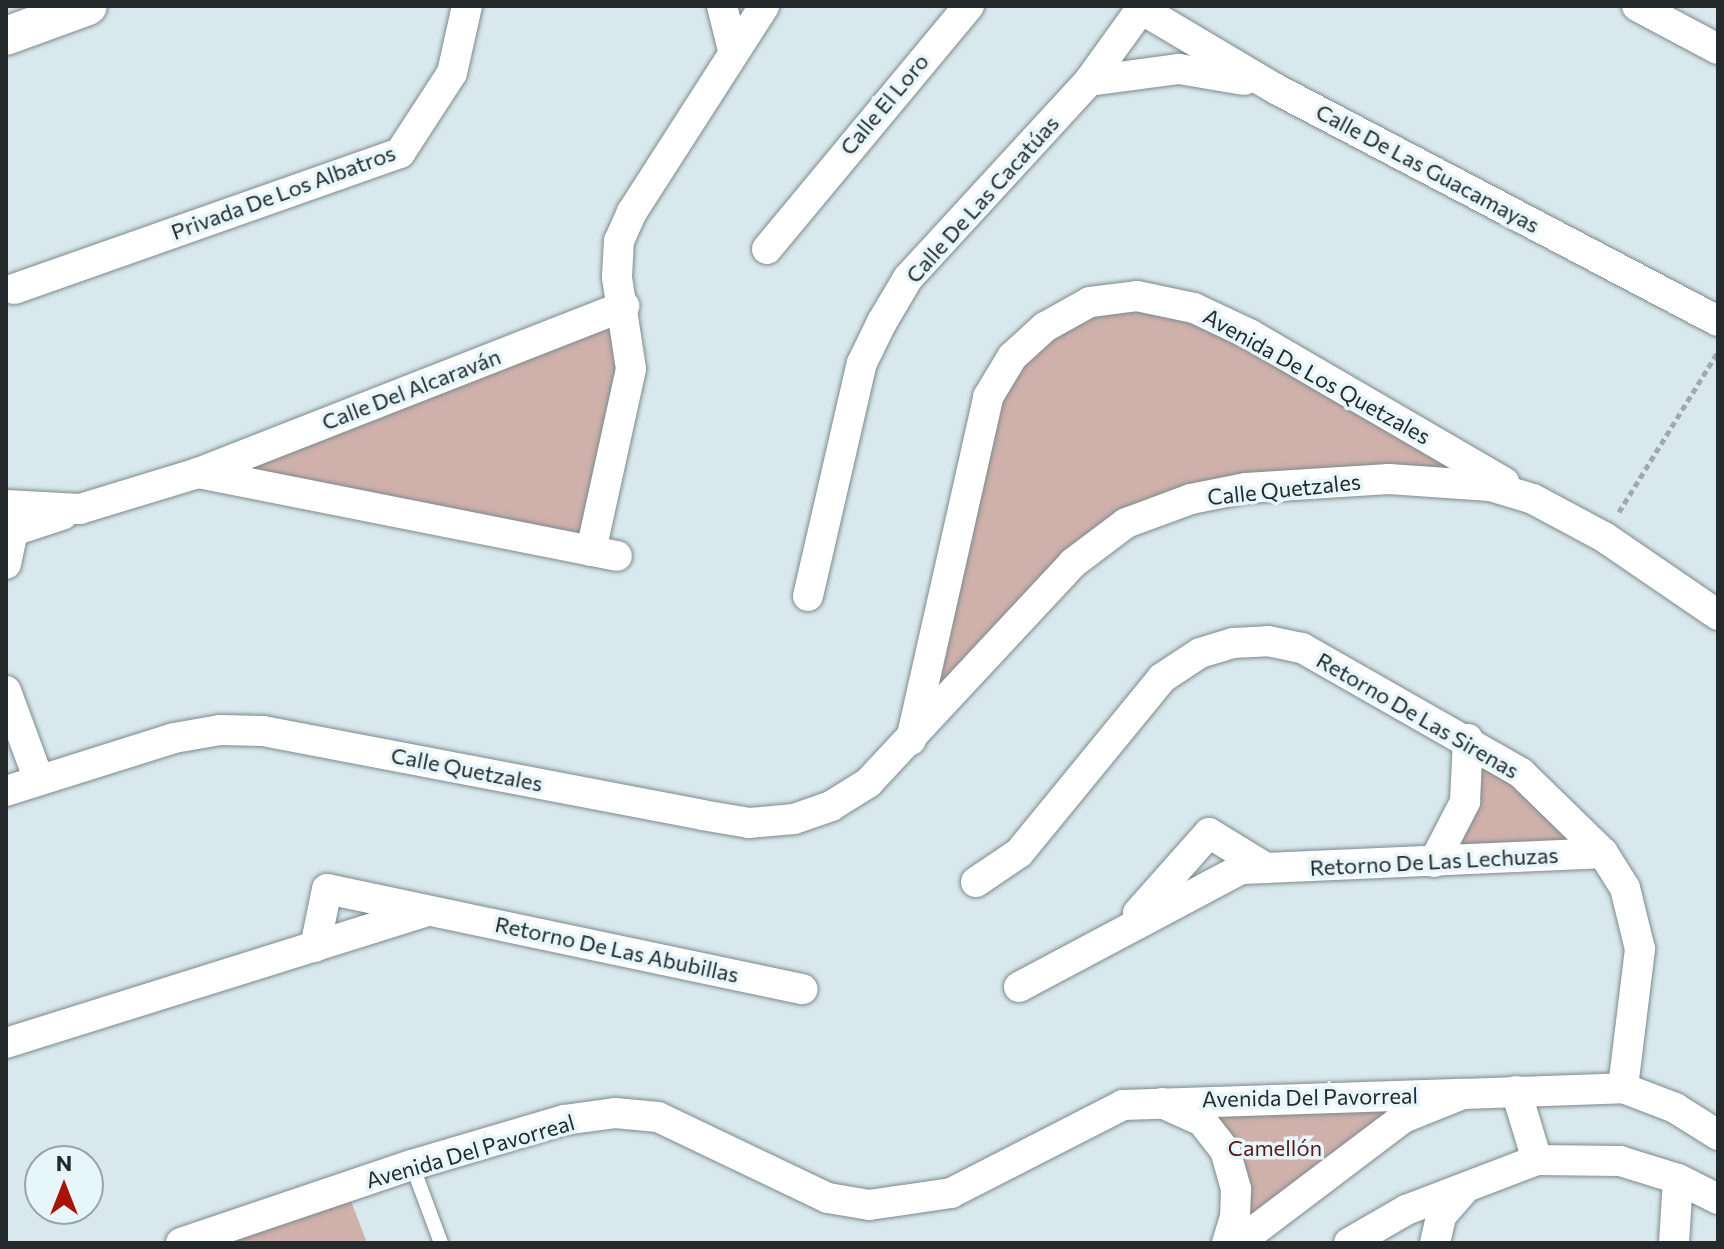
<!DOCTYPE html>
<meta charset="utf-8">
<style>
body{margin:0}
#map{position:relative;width:1724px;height:1249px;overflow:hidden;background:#d9e8ec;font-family:Commissioner,sans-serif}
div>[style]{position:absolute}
.green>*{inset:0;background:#cfb0aa}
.path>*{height:5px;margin-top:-2.5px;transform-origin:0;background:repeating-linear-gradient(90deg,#9eaaad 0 6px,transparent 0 10px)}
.roads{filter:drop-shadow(0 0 2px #7c8a8e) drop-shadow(0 0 2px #7c8a8e)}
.service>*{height:14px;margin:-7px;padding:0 7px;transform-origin:7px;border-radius:7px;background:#fff}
.minor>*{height:30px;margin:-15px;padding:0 15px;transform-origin:15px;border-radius:15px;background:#fff}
.tertiary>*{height:38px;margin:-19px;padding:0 19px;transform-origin:19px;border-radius:19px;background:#fff}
span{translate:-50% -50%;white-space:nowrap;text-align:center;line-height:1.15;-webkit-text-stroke:7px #e7f6fa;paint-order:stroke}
.street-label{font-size:22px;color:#242a2b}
.park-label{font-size:22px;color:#561a12}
.frame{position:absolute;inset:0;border:8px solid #242a2b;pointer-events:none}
.north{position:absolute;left:24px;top:1145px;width:80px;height:80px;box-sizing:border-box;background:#e7f6fa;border:2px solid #99a4a7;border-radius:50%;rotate:0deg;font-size:22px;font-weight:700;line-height:32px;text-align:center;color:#242a2b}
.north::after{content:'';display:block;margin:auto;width:28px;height:36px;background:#a71408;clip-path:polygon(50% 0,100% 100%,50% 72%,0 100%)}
</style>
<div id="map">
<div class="green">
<i style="clip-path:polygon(1090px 302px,1194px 308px,1533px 499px,1389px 479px,1126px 523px,910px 743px,988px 397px)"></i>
<i style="clip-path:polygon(624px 306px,631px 348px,591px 551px,198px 473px)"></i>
<i style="clip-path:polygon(1468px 739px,1603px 853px,1434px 862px)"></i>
<i style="clip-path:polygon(1463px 1094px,1238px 1243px,1225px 1150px,1157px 1100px)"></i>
<i style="clip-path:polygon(346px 1188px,367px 1243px,238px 1243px,231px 1226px)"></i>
</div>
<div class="path">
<i style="left:1619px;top:512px;width:188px;rotate:-58.3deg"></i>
</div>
<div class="roads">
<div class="service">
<i style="left:412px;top:1165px;width:83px;rotate:69.6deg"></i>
</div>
<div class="minor">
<i style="left:722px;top:6px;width:45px;rotate:76deg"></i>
<i style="left:1637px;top:6px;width:92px;rotate:28deg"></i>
<i style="left:1141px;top:9px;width:157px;rotate:30.7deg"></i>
<i style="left:1276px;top:89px;width:499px;rotate:27.7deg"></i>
<i style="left:1089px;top:81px;width:91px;rotate:-7.6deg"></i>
<i style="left:1179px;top:69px;width:66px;rotate:9.6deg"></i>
<i style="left:767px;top:249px;width:316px;rotate:-50.3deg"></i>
<i style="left:14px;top:289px;width:409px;rotate:-19.4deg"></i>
<i style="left:400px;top:153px;width:95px;rotate:-57deg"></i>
<i style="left:452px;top:73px;width:69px;rotate:-77.4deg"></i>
<i style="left:198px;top:473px;width:427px;rotate:11.2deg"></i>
<i style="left:6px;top:505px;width:74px;rotate:3.1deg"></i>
<i style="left:80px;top:509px;width:123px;rotate:-17deg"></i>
<i style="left:198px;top:473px;width:458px;rotate:-21.4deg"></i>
<i style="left:591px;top:551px;width:186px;rotate:-77.6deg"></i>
<i style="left:631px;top:369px;width:93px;rotate:-98.7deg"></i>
<i style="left:617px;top:277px;width:36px;rotate:-87deg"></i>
<i style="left:619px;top:241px;width:32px;rotate:-66deg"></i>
<i style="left:632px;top:212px;width:245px;rotate:-57.3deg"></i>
<i style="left:6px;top:564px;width:34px;rotate:-78deg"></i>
<i style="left:13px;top:531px;width:52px;rotate:-18.1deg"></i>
<i style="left:808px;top:596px;width:239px;rotate:-77deg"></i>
<i style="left:862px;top:363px;width:46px;rotate:-64deg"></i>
<i style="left:882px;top:322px;width:51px;rotate:-59.4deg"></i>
<i style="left:908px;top:278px;width:268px;rotate:-47.4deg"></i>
<i style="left:1089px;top:81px;width:92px;rotate:-54.2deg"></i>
<i style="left:6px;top:691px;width:95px;rotate:69.7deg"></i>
<i style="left:911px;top:740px;width:352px;rotate:-77.3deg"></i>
<i style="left:988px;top:397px;width:47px;rotate:-59deg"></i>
<i style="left:1012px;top:357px;width:45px;rotate:-42.3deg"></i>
<i style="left:1045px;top:327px;width:51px;rotate:-29.1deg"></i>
<i style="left:1090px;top:302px;width:47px;rotate:-7.3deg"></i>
<i style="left:1137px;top:296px;width:58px;rotate:11.9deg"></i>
<i style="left:1194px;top:308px;width:63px;rotate:25.3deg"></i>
<i style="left:1251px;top:335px;width:293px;rotate:30.2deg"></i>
<i style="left:6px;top:791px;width:176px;rotate:-17.5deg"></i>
<i style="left:174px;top:738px;width:47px;rotate:-9.9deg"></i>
<i style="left:220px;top:730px;width:43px;rotate:1.3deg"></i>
<i style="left:263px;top:731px;width:447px;rotate:10.8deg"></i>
<i style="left:702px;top:815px;width:48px;rotate:9.7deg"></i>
<i style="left:749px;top:823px;width:45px;rotate:-5.1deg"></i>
<i style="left:794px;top:819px;width:39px;rotate:-19deg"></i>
<i style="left:831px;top:806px;width:44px;rotate:-31.9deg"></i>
<i style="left:868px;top:783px;width:301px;rotate:-47deg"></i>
<i style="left:1073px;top:563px;width:66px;rotate:-37deg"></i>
<i style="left:1126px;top:523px;width:69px;rotate:-20.3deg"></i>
<i style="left:1191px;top:499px;width:56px;rotate:-11.3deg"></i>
<i style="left:1246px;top:488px;width:143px;rotate:-3.6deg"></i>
<i style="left:1389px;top:479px;width:101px;rotate:4deg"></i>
<i style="left:1490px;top:486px;width:45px;rotate:16.8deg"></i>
<i style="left:1533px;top:499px;width:81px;rotate:28.2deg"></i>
<i style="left:1604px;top:537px;width:138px;rotate:34.4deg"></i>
<i style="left:1434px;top:862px;width:68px;rotate:-62.7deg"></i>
<i style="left:1465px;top:802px;width:63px;rotate:-87.3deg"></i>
<i style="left:976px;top:882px;width:52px;rotate:-34deg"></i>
<i style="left:1019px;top:853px;width:226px;rotate:-50.7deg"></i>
<i style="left:1162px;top:678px;width:45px;rotate:-33.3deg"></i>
<i style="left:1200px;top:653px;width:34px;rotate:-17deg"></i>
<i style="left:1233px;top:643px;width:35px;rotate:-3deg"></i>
<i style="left:1268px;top:641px;width:35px;rotate:12deg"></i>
<i style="left:1302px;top:648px;width:252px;rotate:29.7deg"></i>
<i style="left:1521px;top:773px;width:115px;rotate:44.3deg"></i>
<i style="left:1603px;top:853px;width:41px;rotate:57.8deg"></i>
<i style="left:1625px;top:888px;width:63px;rotate:76.2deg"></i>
<i style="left:1640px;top:949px;width:140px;rotate:97deg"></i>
<i style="left:1138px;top:913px;width:107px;rotate:-48.4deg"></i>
<i style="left:1209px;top:833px;width:67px;rotate:31.6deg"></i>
<i style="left:315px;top:947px;width:59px;rotate:-78.3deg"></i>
<i style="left:327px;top:889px;width:486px;rotate:11.9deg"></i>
<i style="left:1019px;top:987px;width:251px;rotate:-28deg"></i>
<i style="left:1241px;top:869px;width:362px;rotate:-2.5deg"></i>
<i style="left:6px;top:1043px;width:442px;rotate:-17.4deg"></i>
<i style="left:1516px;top:1091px;width:72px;rotate:73.1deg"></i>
<i style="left:1162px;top:1103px;width:44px;rotate:24.2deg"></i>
<i style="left:1202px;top:1121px;width:37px;rotate:52deg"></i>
<i style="left:1225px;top:1150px;width:41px;rotate:74.2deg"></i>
<i style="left:1236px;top:1189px;width:28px;rotate:92deg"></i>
<i style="left:1235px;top:1217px;width:27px;rotate:107deg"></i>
<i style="left:181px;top:1243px;width:244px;rotate:-18.7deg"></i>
<i style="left:412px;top:1165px;width:159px;rotate:-16.5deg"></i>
<i style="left:564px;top:1120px;width:51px;rotate:-7.8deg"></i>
<i style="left:615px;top:1113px;width:43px;rotate:5.3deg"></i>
<i style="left:658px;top:1117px;width:188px;rotate:25.5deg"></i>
<i style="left:828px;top:1198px;width:42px;rotate:9.7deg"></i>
<i style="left:869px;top:1205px;width:83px;rotate:-8.3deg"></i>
<i style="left:951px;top:1193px;width:193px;rotate:-27.1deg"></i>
<i style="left:1123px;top:1105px;width:340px;rotate:-1.9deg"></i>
<i style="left:1238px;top:1243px;width:207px;rotate:-37.1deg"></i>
<i style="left:1403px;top:1118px;width:65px;rotate:-21.8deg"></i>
<i style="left:1463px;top:1094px;width:160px;rotate:-2.1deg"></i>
<i style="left:1623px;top:1088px;width:56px;rotate:21deg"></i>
<i style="left:1675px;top:1108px;width:51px;rotate:32.1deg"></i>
<i style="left:1349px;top:1243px;width:66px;rotate:-30.1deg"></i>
<i style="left:1406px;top:1210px;width:140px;rotate:-20.9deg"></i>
<i style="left:1537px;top:1160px;width:83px;rotate:0.7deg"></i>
<i style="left:1620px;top:1161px;width:61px;rotate:17.2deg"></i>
<i style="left:1678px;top:1179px;width:45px;rotate:26.6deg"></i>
<i style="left:1435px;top:1243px;width:28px;rotate:-77deg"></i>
<i style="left:1441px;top:1216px;width:38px;rotate:-49deg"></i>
<i style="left:1674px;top:1243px;width:64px;rotate:-86.4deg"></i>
</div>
<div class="tertiary">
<i style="left:6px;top:36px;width:87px;rotate:-20.1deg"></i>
</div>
</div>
<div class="street-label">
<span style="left:884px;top:104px;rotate:-50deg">Calle El Loro</span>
<span style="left:1428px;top:168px;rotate:28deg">Calle De Las Guacamayas</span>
<span style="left:283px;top:192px;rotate:-20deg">Privada De Los Albatros</span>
<span style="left:982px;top:199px;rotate:-48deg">Calle De Las Cacatúas</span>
<span style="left:1317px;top:376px;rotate:29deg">Avenida De Los Quetzales</span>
<span style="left:411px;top:389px;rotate:-21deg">Calle Del Alcaraván</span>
<span style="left:1284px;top:489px;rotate:-6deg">Calle Quetzales</span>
<span style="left:1418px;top:715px;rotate:30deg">Retorno De Las Sirenas</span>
<span style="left:467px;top:769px;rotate:11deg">Calle Quetzales</span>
<span style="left:1434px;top:861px;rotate:-3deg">Retorno De Las Lechuzas</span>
<span style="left:617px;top:949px;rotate:12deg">Retorno De Las Abubillas</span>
<span style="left:1310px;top:1097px;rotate:-1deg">Avenida Del Pavorreal</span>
<span style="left:470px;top:1151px;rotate:-16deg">Avenida Del Pavorreal</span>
</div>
<div class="park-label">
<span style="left:1275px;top:1148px">Camellón</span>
</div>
<div class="frame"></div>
<div class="north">N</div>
</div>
